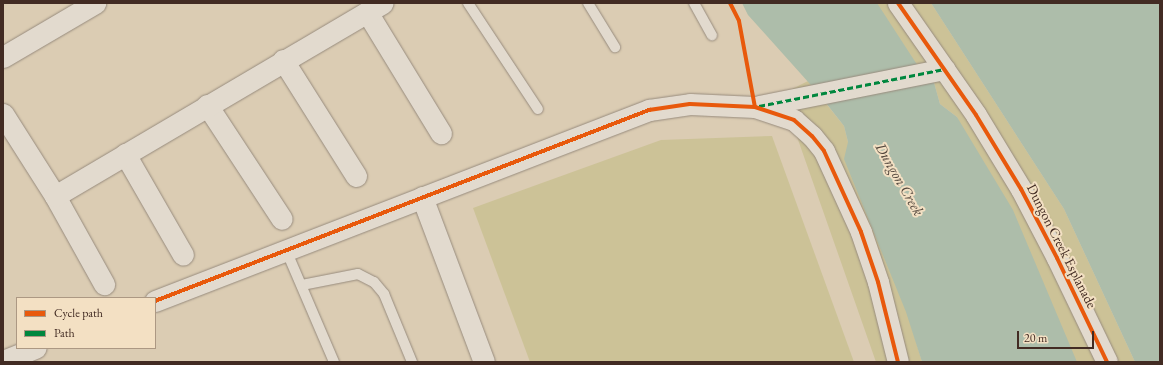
<!DOCTYPE html>
<style>
body{margin:0}
#map{position:relative;width:1163px;height:365px;overflow:hidden;background:#dbccb3;font-family:"EB Garamond",serif}
div>[style]{position:absolute}
.green>*{inset:0;background:#ccc297}
.water>*{inset:0;background:#adbdaa}
.roads{filter:drop-shadow(0 0 1px #978b7d) drop-shadow(0 0 1px #978b7d)}
.lane>*{height:10px;margin:-5px;padding:0 5px;transform-origin:5px;border-radius:5px;background:#e2dace}
.street>*{height:21px;margin:-10.5px;padding:0 10.5px;transform-origin:10.5px;border-radius:10.5px;background:#e2dace}
.quiet>*{height:3px;margin-top:-1.5px;transform-origin:0;background:repeating-linear-gradient(90deg,#00873e 0 6px,transparent 0 9px)}
.cycleway>*{height:4px;margin:-2px;padding:0 2px;transform-origin:2px;border-radius:2px;background:#e8590c}
span{translate:-50% -50%;white-space:nowrap;text-align:center;line-height:1.15;-webkit-text-stroke:4px #f3e0c3;paint-order:stroke}
.street-label{font-size:14px;color:#422b23}
.water-label{font-size:15px;color:#53473d;font-style:italic}
.frame{position:absolute;inset:0;border:4px solid #422b23;pointer-events:none}
.legend{position:absolute;left:16px;top:297px;width:140px;height:52px;box-sizing:border-box;background:#f3e0c3;border:1px solid #ac9883;margin:0;padding:5px 7px;list-style:none;font-size:12px;color:#422b23}
.legend li{display:flex;align-items:center;gap:8px;height:20px}
.legend b{width:20px;border:1px solid #ac9883}
.scale{position:absolute;left:1017px;top:331px;width:77px;height:18px;box-sizing:border-box;border:2px solid #422b23;border-top:0;padding-left:5px;font-size:12px;line-height:14px;white-space:nowrap;color:#422b23;-webkit-text-stroke:3px #f3e0c3;paint-order:stroke}
</style>
<div id="map">
<div class="green">
<i style="clip-path:polygon(840px 3px,931px 3px,1064px 209px,1135px 362px,1041px 362px,957px 117px,940px 104px,933px 79px)"></i>
<i style="clip-path:polygon(808px 81px,844px 126px,848px 142px,861px 156px,922px 362px,876px 362px,782px 94px)"></i>
<i style="clip-path:polygon(772px 136px,854px 362px,530px 362px,473px 208px,661px 140px)"></i>
</div>
<div class="water">
<i style="clip-path:polygon(742px 3px,877px 3px,916px 63px,933px 79px,940px 104px,957px 117px,1013px 210px,1077px 362px,922px 362px,906px 312px,844px 159px,848px 142px,844px 126px,818px 93px,748px 15px)"></i>
<i style="clip-path:polygon(931px 3px,1160px 3px,1160px 362px,1135px 362px,1064px 209px)"></i>
</div>
<div class="roads">
<div class="lane">
<i style="left:468px;top:3px;width:127px;rotate:56.6deg"></i>
<i style="left:588px;top:3px;width:52px;rotate:58.5deg"></i>
<i style="left:694px;top:3px;width:37px;rotate:61deg"></i>
<i style="left:286px;top:250px;width:122px;rotate:66.8deg"></i>
<i style="left:302px;top:285px;width:57px;rotate:-11.1deg"></i>
<i style="left:358px;top:274px;width:18px;rotate:27deg"></i>
<i style="left:374px;top:282px;width:16px;rotate:50deg"></i>
<i style="left:384px;top:294px;width:74px;rotate:67.6deg"></i>
</div>
<div class="street">
<i style="left:898px;top:3px;width:136px;rotate:55.1deg"></i>
<i style="left:976px;top:115px;width:87px;rotate:58.7deg"></i>
<i style="left:1021px;top:189px;width:78px;rotate:62.4deg"></i>
<i style="left:1057px;top:258px;width:115px;rotate:64.3deg"></i>
<i style="left:367px;top:12px;width:142px;rotate:58.6deg"></i>
<i style="left:3px;top:57px;width:107px;rotate:-30.4deg"></i>
<i style="left:283px;top:60px;width:137px;rotate:57.8deg"></i>
<i style="left:207px;top:105px;width:136px;rotate:56.7deg"></i>
<i style="left:759px;top:106px;width:189px;rotate:-11.3deg"></i>
<i style="left:3px;top:114px;width:97px;rotate:57.6deg"></i>
<i style="left:55px;top:196px;width:101px;rotate:60.9deg"></i>
<i style="left:125px;top:154px;width:116px;rotate:60.1deg"></i>
<i style="left:55px;top:196px;width:380px;rotate:-30.5deg"></i>
<i style="left:422px;top:197px;width:176px;rotate:69.4deg"></i>
<i style="left:155px;top:301px;width:530px;rotate:-21.14deg"></i>
<i style="left:649px;top:110px;width:41px;rotate:-8.3deg"></i>
<i style="left:690px;top:104px;width:65px;rotate:2.6deg"></i>
<i style="left:755px;top:107px;width:41px;rotate:18.4deg"></i>
<i style="left:794px;top:120px;width:24px;rotate:42deg"></i>
<i style="left:812px;top:136px;width:19px;rotate:51deg"></i>
<i style="left:824px;top:151px;width:89px;rotate:65.4deg"></i>
<i style="left:861px;top:232px;width:53px;rotate:71.2deg"></i>
<i style="left:878px;top:282px;width:82px;rotate:76deg"></i>
<i style="left:3px;top:361px;width:35px;rotate:-22deg"></i>
</div>
</div>
<div class="quiet">
<i style="left:759px;top:106px;width:189px;rotate:-11.3deg"></i>
</div>
<div class="cycleway">
<i style="left:730px;top:3px;width:20px;rotate:63deg"></i>
<i style="left:739px;top:21px;width:87px;rotate:79.5deg"></i>
<i style="left:898px;top:3px;width:136px;rotate:55.1deg"></i>
<i style="left:976px;top:115px;width:87px;rotate:58.7deg"></i>
<i style="left:1021px;top:189px;width:78px;rotate:62.4deg"></i>
<i style="left:1057px;top:258px;width:115px;rotate:64.3deg"></i>
<i style="left:155px;top:301px;width:530px;rotate:-21.14deg"></i>
<i style="left:649px;top:110px;width:41px;rotate:-8.3deg"></i>
<i style="left:690px;top:104px;width:65px;rotate:2.6deg"></i>
<i style="left:755px;top:107px;width:41px;rotate:18.4deg"></i>
<i style="left:794px;top:120px;width:24px;rotate:42deg"></i>
<i style="left:812px;top:136px;width:19px;rotate:51deg"></i>
<i style="left:824px;top:151px;width:89px;rotate:65.4deg"></i>
<i style="left:861px;top:232px;width:53px;rotate:71.2deg"></i>
<i style="left:878px;top:282px;width:82px;rotate:76deg"></i>
</div>
<div class="street-label">
<span style="left:1062px;top:246px;rotate:63deg">Dungon Creek Esplanade</span>
</div>
<div class="water-label">
<span style="left:900px;top:179px;rotate:60deg">Dungon Creek</span>
</div>
<div class="frame"></div>
<ul class="legend">
<li><b style="height:5px;background:#e8590c"></b>Cycle path</li>
<li><b style="height:5px;background:#00873e"></b>Path</li>
</ul>
<div class="scale">20 m</div>
</div>
